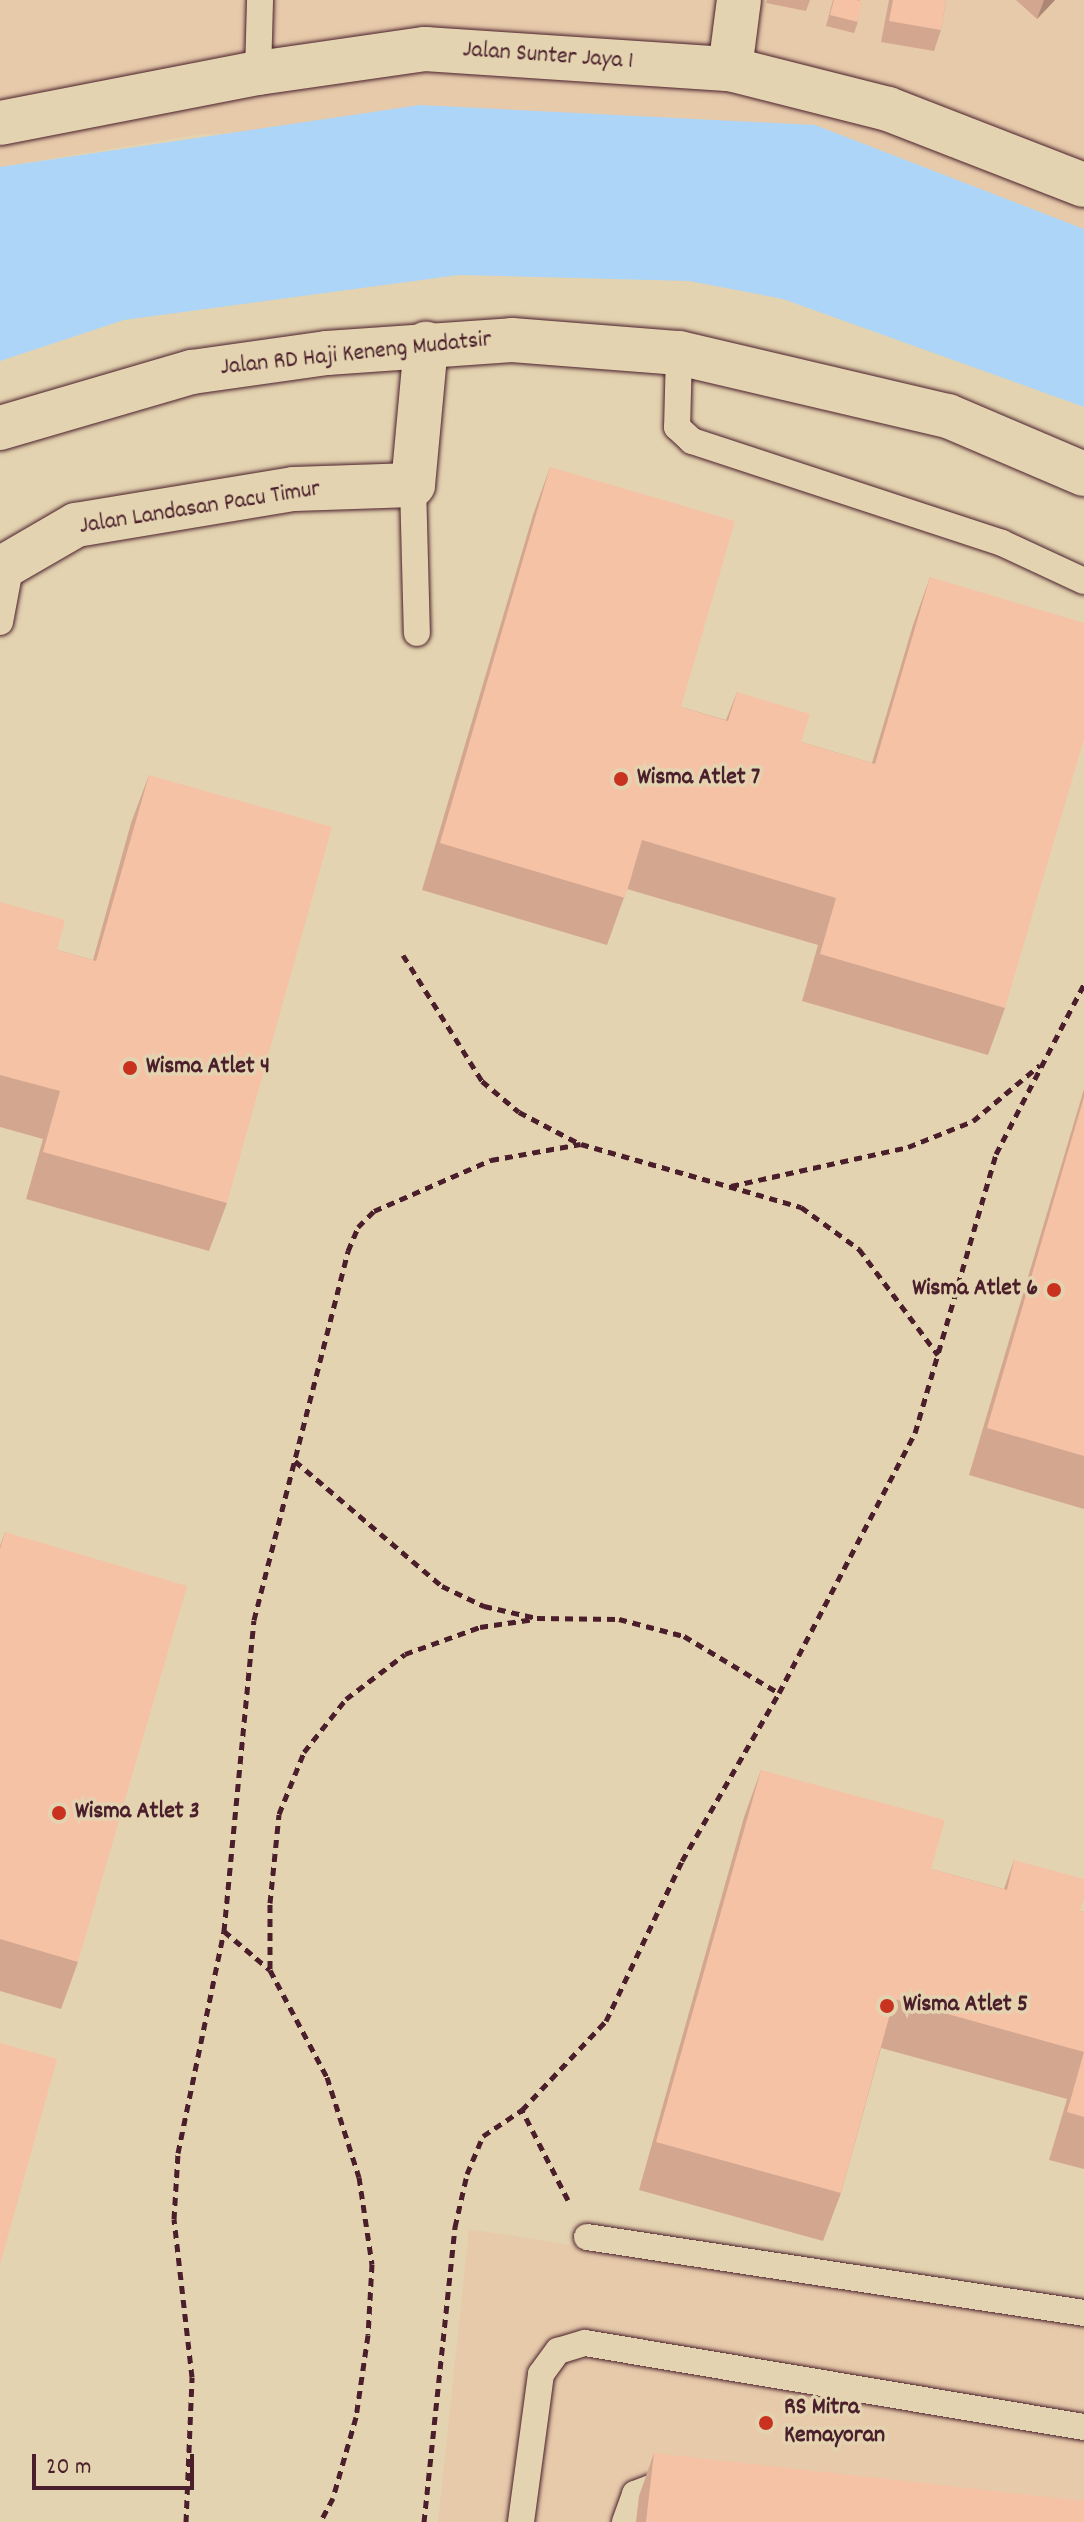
<!DOCTYPE html>
<style>
body{margin:0}
#map{position:relative;width:1084px;height:2522px;overflow:hidden;background:#e4d3b0;font-family:Dekko,sans-serif}
div>[style]{position:absolute}
.built>*{inset:0;background:#e6caaa}
.water>*{inset:0;background:#add5f8}
.path>*{height:5px;margin-top:-2.5px;transform-origin:0;background:repeating-linear-gradient(90deg,#4a1f2b 0 8px,transparent 0 14px)}
.roads{filter:drop-shadow(0 0 2px #4a1f2b) drop-shadow(0 0 2px #4a1f2b)}
.lane>*{height:26px;margin:-13px;padding:0 13px;transform-origin:13px;border-radius:13px;background:#e4d3b0}
.street>*{height:44px;margin:-22px;padding:0 22px;transform-origin:22px;border-radius:22px;background:#e4d3b0}
.secondary>*{height:44px;margin:-22px;padding:0 22px;transform-origin:22px;border-radius:22px;background:#e4d3b0}
.wall>*{inset:0;background:#d3a78f}
.shaded-wall>*{inset:0;background:#ac8874}
.building>*{inset:0;background:#f5c2a6}
.dots>*{width:22px;height:22px;translate:-50% -50%;box-sizing:border-box;border:4px solid #e4d3b0;border-radius:50%}
span{translate:-50% -50%;white-space:nowrap;text-align:center;line-height:1.15;-webkit-text-stroke:7px #e4d3b0;paint-order:stroke}
.street-label{font-size:24px;color:#4a1f2b}
.poi-label{font-size:24px;color:#4a1f2b;font-weight:700}
.left{translate:0 -50%;text-align:left}
.right{translate:-100% -50%;text-align:right}
.scale{position:absolute;left:32px;top:2454px;width:162px;height:36px;box-sizing:border-box;border:4px solid #4a1f2b;border-top:0;padding-left:10px;font-size:24px;line-height:28px;white-space:nowrap;color:#4a1f2b;-webkit-text-stroke:6px #e4d3b0;paint-order:stroke}
</style>
<div id="map">
<div class="built">
<i style="clip-path:polygon(0 0,1084px 0,1084px 229px,814px 125px,202px 134px,0 167px)"></i>
<i style="clip-path:polygon(469px 2229px,1084px 2325px,1084px 2522px,438px 2522px)"></i>
</div>
<div class="water">
<i style="clip-path:polygon(420px 105px,815px 125px,1084px 229px,1084px 407px,783px 299px,689px 281px,459px 275px,124px 320px,0 361px,0 167px)"></i>
</div>
<div class="path">
<i style="left:403px;top:955px;width:149px;rotate:57.9deg"></i>
<i style="left:482px;top:1081px;width:48px;rotate:40deg"></i>
<i style="left:519px;top:1112px;width:69px;rotate:27.7deg"></i>
<i style="left:731px;top:1186px;width:181px;rotate:-12.4deg"></i>
<i style="left:908px;top:1147px;width:70px;rotate:-21.8deg"></i>
<i style="left:973px;top:1121px;width:87px;rotate:-39.9deg"></i>
<i style="left:295px;top:1461px;width:193px;rotate:40.4deg"></i>
<i style="left:442px;top:1586px;width:47px;rotate:25.5deg"></i>
<i style="left:484px;top:1606px;width:54px;rotate:12.8deg"></i>
<i style="left:537px;top:1618px;width:82px;rotate:0.7deg"></i>
<i style="left:619px;top:1619px;width:67px;rotate:14.7deg"></i>
<i style="left:684px;top:1636px;width:111px;rotate:31deg"></i>
<i style="left:224px;top:1931px;width:60px;rotate:40.3deg"></i>
<i style="left:270px;top:1970px;width:121px;rotate:62deg"></i>
<i style="left:327px;top:2077px;width:105px;rotate:72.3deg"></i>
<i style="left:359px;top:2177px;width:88px;rotate:81.5deg"></i>
<i style="left:372px;top:2264px;width:71px;rotate:93.2deg"></i>
<i style="left:368px;top:2335px;width:83px;rotate:98.3deg"></i>
<i style="left:356px;top:2417px;width:84px;rotate:105.9deg"></i>
<i style="left:333px;top:2498px;width:27px;rotate:118deg"></i>
<i style="left:270px;top:1969px;width:66px;rotate:-90deg"></i>
<i style="left:270px;top:1903px;width:89px;rotate:-84.2deg"></i>
<i style="left:279px;top:1814px;width:67px;rotate:-68deg"></i>
<i style="left:304px;top:1752px;width:68px;rotate:-51.6deg"></i>
<i style="left:346px;top:1699px;width:74px;rotate:-37.3deg"></i>
<i style="left:405px;top:1654px;width:80px;rotate:-19.8deg"></i>
<i style="left:480px;top:1627px;width:55px;rotate:-8.4deg"></i>
<i style="left:568px;top:2200px;width:101px;rotate:-117.1deg"></i>
<i style="left:522px;top:2110px;width:122px;rotate:-46.7deg"></i>
<i style="left:606px;top:2021px;width:177px;rotate:-64.6deg"></i>
<i style="left:682px;top:1861px;width:194px;rotate:-60deg"></i>
<i style="left:779px;top:1693px;width:293px;rotate:-62.4deg"></i>
<i style="left:915px;top:1433px;width:291px;rotate:-73.8deg"></i>
<i style="left:996px;top:1154px;width:191px;rotate:-62.6deg"></i>
<i style="left:186px;top:2522px;width:145px;rotate:-87.6deg"></i>
<i style="left:192px;top:2377px;width:159px;rotate:-96.5deg"></i>
<i style="left:174px;top:2219px;width:66px;rotate:-86.5deg"></i>
<i style="left:178px;top:2153px;width:227px;rotate:-78.3deg"></i>
<i style="left:224px;top:1931px;width:312px;rotate:-84.5deg"></i>
<i style="left:254px;top:1620px;width:381px;rotate:-75.7deg"></i>
<i style="left:348px;top:1251px;width:26px;rotate:-67deg"></i>
<i style="left:358px;top:1227px;width:23px;rotate:-45deg"></i>
<i style="left:374px;top:1211px;width:128px;rotate:-23.6deg"></i>
<i style="left:491px;top:1160px;width:91px;rotate:-10.1deg"></i>
<i style="left:581px;top:1144px;width:229px;rotate:16deg"></i>
<i style="left:801px;top:1207px;width:72px;rotate:35.9deg"></i>
<i style="left:859px;top:1249px;width:132px;rotate:53.3deg"></i>
<i style="left:424px;top:2522px;width:297px;rotate:-84deg"></i>
<i style="left:455px;top:2227px;width:54px;rotate:-77.2deg"></i>
<i style="left:467px;top:2174px;width:41px;rotate:-67.2deg"></i>
<i style="left:483px;top:2136px;width:47px;rotate:-33.7deg"></i>
</div>
<div class="roads">
<div class="lane">
<i style="left:258px;top:73px;width:73px;rotate:-88.4deg"></i>
<i style="left:679px;top:353px;width:74px;rotate:91.5deg"></i>
<i style="left:677px;top:427px;width:21px;rotate:43deg"></i>
<i style="left:692px;top:441px;width:326px;rotate:18.2deg"></i>
<i style="left:1002px;top:543px;width:90px;rotate:24.9deg"></i>
<i style="left:413px;top:485px;width:148px;rotate:88.5deg"></i>
<i style="left:0;top:622px;width:60px;rotate:-79.4deg"></i>
<i style="left:587px;top:2237px;width:503px;rotate:8.69deg"></i>
<i style="left:521px;top:2522px;width:149px;rotate:-82.3deg"></i>
<i style="left:541px;top:2374px;width:29px;rotate:-54deg"></i>
<i style="left:558px;top:2351px;width:28px;rotate:-17deg"></i>
<i style="left:585px;top:2343px;width:506px;rotate:9.56deg"></i>
<i style="left:625px;top:2522px;width:30px;rotate:-70deg"></i>
<i style="left:635px;top:2494px;width:17px;rotate:-21deg"></i>
<i style="left:651px;top:2488px;width:22px;rotate:8deg"></i>
</div>
<div class="street">
<i style="left:730px;top:69px;width:70px;rotate:-82.6deg"></i>
<i style="left:0;top:569px;width:88px;rotate:-30.1deg"></i>
<i style="left:76px;top:525px;width:221px;rotate:-9.4deg"></i>
<i style="left:294px;top:489px;width:119px;rotate:-1.9deg"></i>
<i style="left:413px;top:485px;width:142px;rotate:-84.7deg"></i>
</div>
<div class="secondary">
<i style="left:0;top:123px;width:263px;rotate:-11deg"></i>
<i style="left:258px;top:73px;width:169px;rotate:-8.2deg"></i>
<i style="left:425px;top:49px;width:306px;rotate:3.8deg"></i>
<i style="left:730px;top:69px;width:163px;rotate:14.2deg"></i>
<i style="left:888px;top:109px;width:210px;rotate:21.2deg"></i>
<i style="left:0;top:428px;width:200px;rotate:-16.3deg"></i>
<i style="left:192px;top:372px;width:136px;rotate:-8deg"></i>
<i style="left:327px;top:353px;width:185px;rotate:-4deg"></i>
<i style="left:512px;top:340px;width:168px;rotate:4.5deg"></i>
<i style="left:679px;top:353px;width:276px;rotate:13.2deg"></i>
<i style="left:948px;top:416px;width:148px;rotate:23.1deg"></i>
</div>
</div>
<div class="wall">
<i style="clip-path:polygon(767px 0,810px 0,806px 11px,766px 3px)"></i>
<i style="clip-path:polygon(833px 0,860px 0,858px 22px,854px 33px,826px 26px)"></i>
<i style="clip-path:polygon(889px 0,946px 0,941px 30px,934px 51px,881px 42px)"></i>
<i style="clip-path:polygon(1016px 0,1055px 0,1037px 19px)"></i>
<i style="clip-path:polygon(550px 467px,681px 707px,726px 720px,737px 692px,801px 742px,872px 763px,913px 625px,930px 577px,1005px 1008px,988px 1055px,802px 1001px,818px 945px,627px 889px,607px 945px,422px 890px,533px 515px)"></i>
<i style="clip-path:polygon(149px 775px,227px 1203px,209px 1251px,26px 1199px,43px 1139px,0 1127px,0 902px,57px 950px,93px 960px,131px 823px)"></i>
<i style="clip-path:polygon(1084px 1089px,1084px 1509px,969px 1475px)"></i>
<i style="clip-path:polygon(5px 1532px,78px 1962px,61px 2009px,0 1991px,0 1546px)"></i>
<i style="clip-path:polygon(761px 1770px,931px 1869px,1004px 1889px,1014px 1860px,1080px 1911px,1084px 1912px,1084px 2169px,1049px 2160px,1067px 2099px,881px 2048px,841px 2193px,823px 2241px,639px 2190px,744px 1817px)"></i>
<i style="clip-path:polygon(654px 2453px,1084px 2522px,636px 2522px,639px 2496px)"></i>
</div>
<div class="shaded-wall">
<i style="clip-path:polygon(1044px 0,1055px 0,1037px 19px)"></i>
</div>
<div class="building">
<i style="clip-path:polygon(834px 0,856px 0,862px 1px,858px 22px,830px 15px)"></i>
<i style="clip-path:polygon(893px 0,946px 0,941px 30px,889px 21px)"></i>
<i style="clip-path:polygon(550px 467px,735px 521px,681px 707px,728px 721px,737px 692px,810px 714px,801px 742px,875px 764px,930px 577px,1084px 623px,1084px 739px,1005px 1008px,820px 954px,836px 898px,642px 840px,625px 898px,440px 843px)"></i>
<i style="clip-path:polygon(149px 775px,332px 827px,227px 1203px,43px 1152px,60px 1091px,0 1075px,0 902px,65px 920px,57px 950px,96px 961px)"></i>
<i style="clip-path:polygon(1084px 1097px,1084px 1456px,987px 1428px)"></i>
<i style="clip-path:polygon(5px 1532px,187px 1586px,78px 1962px,0 1939px,0 1549px)"></i>
<i style="clip-path:polygon(761px 1770px,945px 1820px,931px 1869px,1007px 1890px,1014px 1860px,1084px 1879px,1084px 1898px,1080px 1911px,1084px 1912px,1084px 2117px,1067px 2112px,1084px 2052px,894px 1999px,841px 2193px,656px 2142px)"></i>
<i style="clip-path:polygon(0 2043px,57px 2059px,0 2265px)"></i>
<i style="clip-path:polygon(654px 2453px,1084px 2501px,1084px 2522px,646px 2522px)"></i>
</div>
<div class="dots">
<i style="left:621px;top:779px;background:#c8321e"></i>
<i style="left:130px;top:1068px;background:#c8321e"></i>
<i style="left:1054px;top:1290px;background:#c8321e"></i>
<i style="left:59px;top:1813px;background:#c8321e"></i>
<i style="left:887px;top:2006px;background:#c8321e"></i>
<i style="left:766px;top:2423px;background:#c8321e"></i>
</div>
<div class="street-label">
<span style="left:548px;top:57px;rotate:4deg">Jalan Sunter Jaya 1</span>
<span style="left:356px;top:355px;rotate:-6deg">Jalan RD Haji Keneng Mudatsir</span>
<span style="left:200px;top:509px;rotate:-9deg">Jalan Landasan Pacu Timur</span>
</div>
<div class="poi-label">
<span class="left" style="left:637px;top:779px">Wisma Atlet 7</span>
<span class="left" style="left:146px;top:1068px">Wisma Atlet 4</span>
<span class="right" style="left:1038px;top:1290px">Wisma Atlet 6</span>
<span class="left" style="left:75px;top:1813px">Wisma Atlet 3</span>
<span class="left" style="left:903px;top:2006px">Wisma Atlet 5</span>
<span class="left" style="left:784px;top:2423px">RS Mitra<br>Kemayoran</span>
</div>
<div class="scale">20 m</div>
</div>
